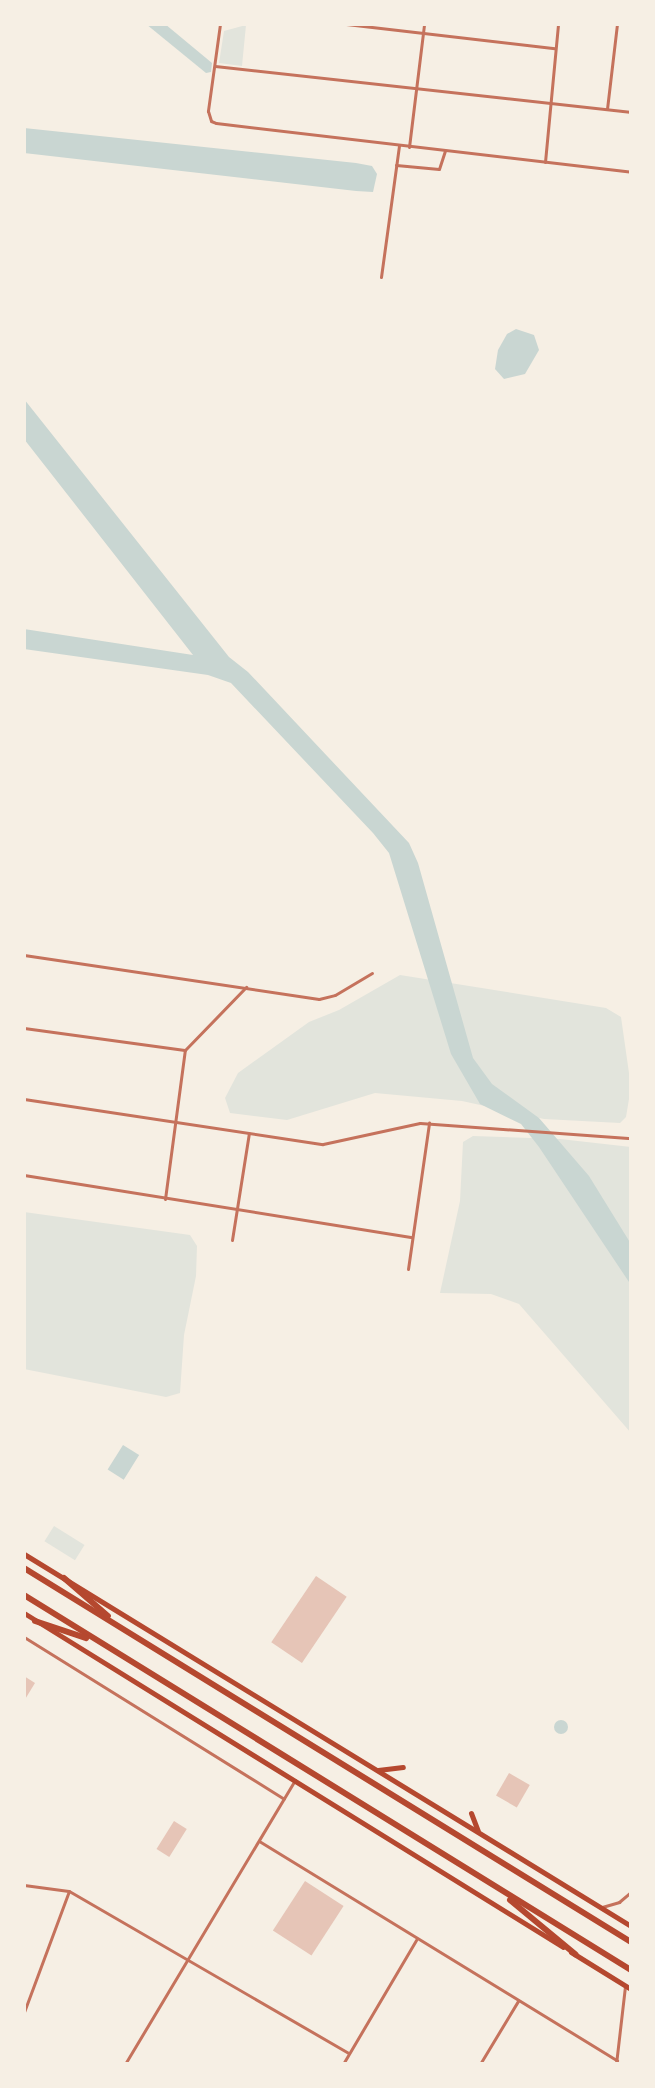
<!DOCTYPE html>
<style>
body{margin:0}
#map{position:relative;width:655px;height:2088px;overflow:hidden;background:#f6efe4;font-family:"Open Sans",sans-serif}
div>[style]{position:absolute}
.green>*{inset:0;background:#e2e4dc;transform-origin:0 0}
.water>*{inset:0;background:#c9d6d2;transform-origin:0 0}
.round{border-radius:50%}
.building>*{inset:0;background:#e6c5b7;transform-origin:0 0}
.minor>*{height:3px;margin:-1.5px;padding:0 1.5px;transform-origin:1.5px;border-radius:1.5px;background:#c5725c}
.primary>*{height:5px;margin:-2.5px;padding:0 2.5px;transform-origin:2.5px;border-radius:2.5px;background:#b5482f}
.motorway>*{height:6px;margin:-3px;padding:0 3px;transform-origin:3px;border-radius:3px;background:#b5482f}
span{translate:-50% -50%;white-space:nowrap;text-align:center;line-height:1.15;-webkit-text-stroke:4.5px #f6efe4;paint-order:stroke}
.frame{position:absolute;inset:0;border:26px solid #f6efe4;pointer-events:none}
</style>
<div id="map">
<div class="green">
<i style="clip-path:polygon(246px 25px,242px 66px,219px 63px,224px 31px)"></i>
<i style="clip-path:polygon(400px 975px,606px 1008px,621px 1017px,631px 1087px,626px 1117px,620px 1123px,544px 1119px,462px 1101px,375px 1093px,287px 1120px,230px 1113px,225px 1098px,238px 1073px,309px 1022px,339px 1010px)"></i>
<i style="clip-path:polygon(473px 1136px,560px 1139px,631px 1147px,631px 1433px,519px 1304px,491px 1294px,440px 1293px,460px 1201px,463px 1142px)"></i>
<i style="clip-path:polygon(24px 1212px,190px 1235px,197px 1246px,196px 1276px,184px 1335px,180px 1393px,166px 1397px,24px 1369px)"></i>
<i style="left:54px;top:1526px;width:36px;height:18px;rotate:32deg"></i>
</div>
<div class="water">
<i style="clip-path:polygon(146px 24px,165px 24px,212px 63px,211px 72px,206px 73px)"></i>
<i style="clip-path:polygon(24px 128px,356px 163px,372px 166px,377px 174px,373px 192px,356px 191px,24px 153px)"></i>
<i style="clip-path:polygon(516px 329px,534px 335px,539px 350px,525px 374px,504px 379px,495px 369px,498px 350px,507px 334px)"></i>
<i style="clip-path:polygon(24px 399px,229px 657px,248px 672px,409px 843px,418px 863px,473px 1058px,492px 1084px,539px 1118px,589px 1176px,631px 1244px,631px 1285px,539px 1147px,521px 1124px,480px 1104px,451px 1054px,389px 853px,373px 833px,231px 683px,208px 675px,24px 649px,24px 629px,193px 655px,24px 439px)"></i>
<i style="left:123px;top:1445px;width:19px;height:29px;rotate:32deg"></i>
<i class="round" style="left:554px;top:1720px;width:14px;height:14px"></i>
</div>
<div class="building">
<i style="left:316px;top:1576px;width:37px;height:80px;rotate:34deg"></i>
<i style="clip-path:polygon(24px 1676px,35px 1683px,24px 1701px)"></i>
<i style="left:509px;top:1773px;width:24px;height:26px;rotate:30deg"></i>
<i style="left:174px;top:1821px;width:15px;height:33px;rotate:32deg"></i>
<i style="left:305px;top:1881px;width:46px;height:59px;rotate:33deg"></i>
</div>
<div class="minor">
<i style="left:220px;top:24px;width:88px;rotate:97.9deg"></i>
<i style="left:208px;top:111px;width:10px;rotate:73deg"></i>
<i style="left:211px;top:121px;width:5px;rotate:22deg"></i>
<i style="left:216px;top:123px;width:418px;rotate:6.7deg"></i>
<i style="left:235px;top:24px;width:1px"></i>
<i style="left:346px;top:24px;width:210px;rotate:6.6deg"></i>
<i style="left:215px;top:66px;width:419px;rotate:6.3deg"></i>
<i style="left:607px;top:109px;width:86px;rotate:-83.3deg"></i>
<i style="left:409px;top:147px;width:124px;rotate:-83deg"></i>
<i style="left:545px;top:162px;width:139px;rotate:-84.6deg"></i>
<i style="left:396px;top:165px;width:43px;rotate:5.3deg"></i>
<i style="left:439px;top:169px;width:19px;rotate:-72deg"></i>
<i style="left:381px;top:277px;width:133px;rotate:-82.2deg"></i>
<i style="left:24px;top:955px;width:298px;rotate:8.5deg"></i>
<i style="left:319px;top:999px;width:16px;rotate:-14deg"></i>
<i style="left:335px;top:995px;width:43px;rotate:-30.7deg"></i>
<i style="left:24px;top:1028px;width:162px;rotate:7.8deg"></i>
<i style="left:24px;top:1099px;width:302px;rotate:8.6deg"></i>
<i style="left:323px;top:1144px;width:99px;rotate:-12.2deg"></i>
<i style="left:420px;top:1123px;width:212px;rotate:4.1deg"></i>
<i style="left:24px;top:1175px;width:393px;rotate:9.1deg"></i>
<i style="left:165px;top:1199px;width:150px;rotate:-82.4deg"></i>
<i style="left:185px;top:1050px;width:88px;rotate:-45.9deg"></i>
<i style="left:232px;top:1240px;width:108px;rotate:-81deg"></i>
<i style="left:408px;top:1269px;width:148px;rotate:-81.8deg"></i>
<i style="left:24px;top:1637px;width:306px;rotate:31.9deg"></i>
<i style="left:259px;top:1841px;width:420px;rotate:31.5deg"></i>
<i style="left:24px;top:1885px;width:45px;rotate:7.6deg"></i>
<i style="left:69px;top:1891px;width:323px;rotate:30.1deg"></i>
<i style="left:602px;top:1907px;width:18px;rotate:-16deg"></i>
<i style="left:619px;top:1902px;width:16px;rotate:-40deg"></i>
<i style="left:24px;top:2012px;width:129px;rotate:-69.6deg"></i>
<i style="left:125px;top:2064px;width:331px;rotate:-59.1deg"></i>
<i style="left:343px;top:2064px;width:144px;rotate:-59.5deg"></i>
<i style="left:480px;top:2064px;width:74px;rotate:-58.9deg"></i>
<i style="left:616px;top:2064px;width:79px;rotate:-83.4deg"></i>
</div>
<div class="primary">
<i style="left:24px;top:1554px;width:712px;rotate:31.5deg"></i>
<i style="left:24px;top:1613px;width:634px;rotate:31.79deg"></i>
<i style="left:378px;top:1770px;width:25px;rotate:-7deg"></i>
<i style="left:471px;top:1813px;width:19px;rotate:69deg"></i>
<i style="left:571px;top:1952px;width:70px;rotate:31.7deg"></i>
</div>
<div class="motorway">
<i style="left:24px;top:1568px;width:713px;rotate:31.64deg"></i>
<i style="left:64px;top:1578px;width:58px;rotate:40.8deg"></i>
<i style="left:24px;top:1595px;width:713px;rotate:31.71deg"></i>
<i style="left:35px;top:1621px;width:54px;rotate:18.4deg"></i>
<i style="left:510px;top:1900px;width:85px;rotate:39.7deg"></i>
</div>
<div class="frame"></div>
</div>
